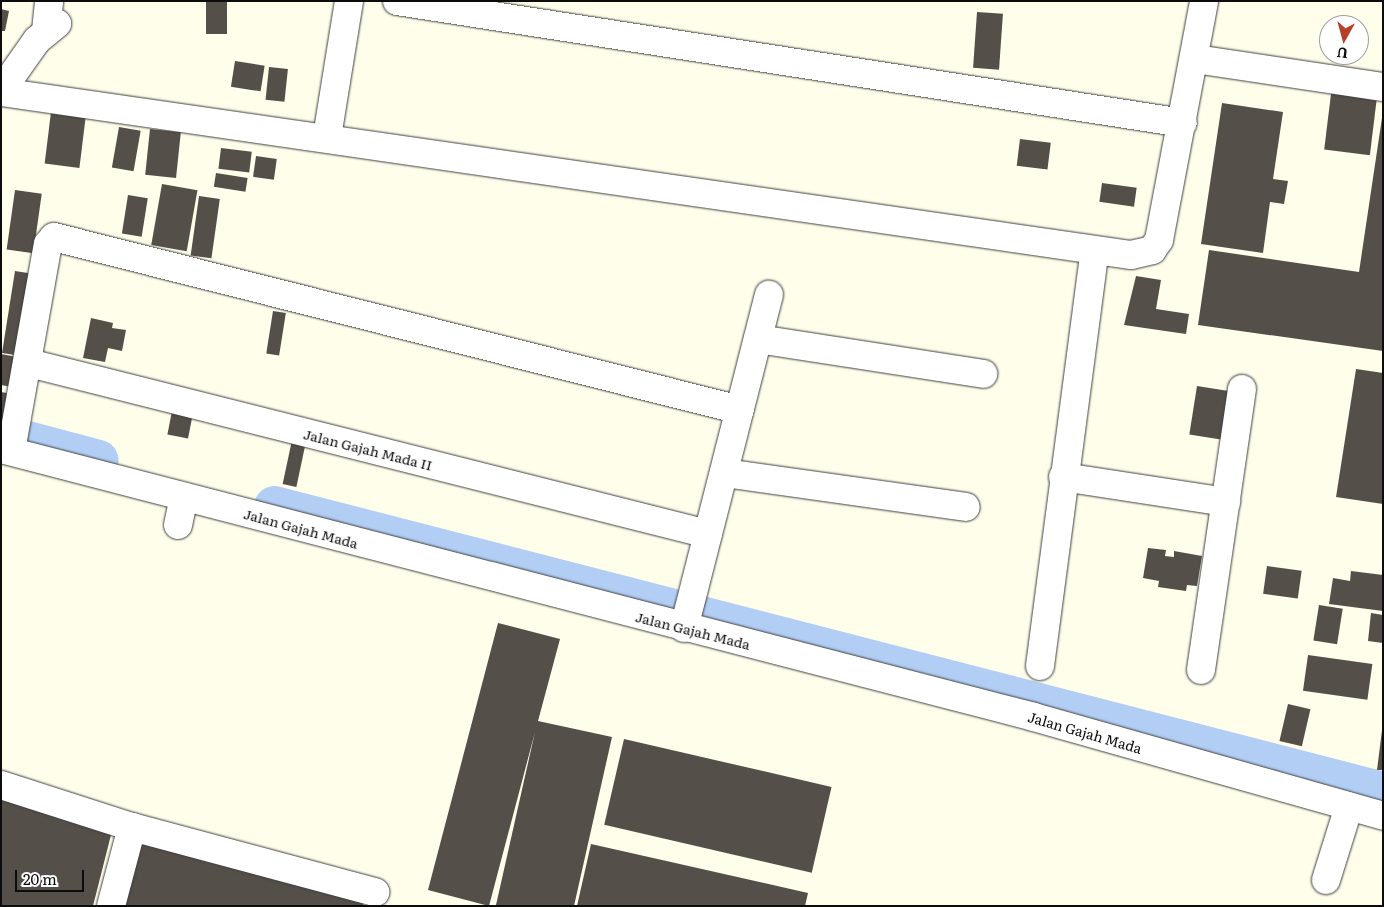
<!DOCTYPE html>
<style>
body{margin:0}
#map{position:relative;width:1384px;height:907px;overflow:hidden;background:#fefeeb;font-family:Literata,serif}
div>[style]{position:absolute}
.river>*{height:41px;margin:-20.5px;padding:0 20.5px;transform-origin:20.5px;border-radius:20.5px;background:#b2cef4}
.building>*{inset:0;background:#544f49;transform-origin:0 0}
.roads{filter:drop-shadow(0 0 1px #3f3f3f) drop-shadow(0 0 1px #3f3f3f)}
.minor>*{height:28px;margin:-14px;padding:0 14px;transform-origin:14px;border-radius:14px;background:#fff}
span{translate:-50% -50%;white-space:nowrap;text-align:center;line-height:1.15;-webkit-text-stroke:5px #fff;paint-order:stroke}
.street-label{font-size:14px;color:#0c0c0c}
.frame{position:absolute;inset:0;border:2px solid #0c0c0c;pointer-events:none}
.north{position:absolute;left:1319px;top:15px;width:50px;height:50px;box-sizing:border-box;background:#fff;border:1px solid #9e9e9e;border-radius:50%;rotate:187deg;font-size:14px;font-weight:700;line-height:20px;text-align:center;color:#0c0c0c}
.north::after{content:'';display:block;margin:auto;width:18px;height:22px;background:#b63f29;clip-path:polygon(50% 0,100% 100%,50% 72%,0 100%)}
.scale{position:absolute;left:15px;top:870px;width:69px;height:22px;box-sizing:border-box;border:2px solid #0c0c0c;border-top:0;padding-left:6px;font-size:15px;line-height:18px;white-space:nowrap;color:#0c0c0c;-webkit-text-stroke:4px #fff;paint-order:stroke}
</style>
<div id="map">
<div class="river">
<i style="left:1px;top:434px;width:100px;rotate:15deg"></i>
<i style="left:274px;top:506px;width:1145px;rotate:14.46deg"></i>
</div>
<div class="building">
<i style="left:206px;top:1px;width:21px;height:33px"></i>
<i style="clip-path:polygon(1px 9px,9px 11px,5px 31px,1px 31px)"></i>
<i style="left:977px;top:12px;width:26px;height:56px;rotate:4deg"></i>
<i style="left:235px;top:61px;width:30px;height:26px;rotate:9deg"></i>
<i style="left:269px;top:67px;width:19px;height:33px;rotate:6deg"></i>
<i style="left:1332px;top:86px;width:46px;height:64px;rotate:7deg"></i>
<i style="clip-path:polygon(1222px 103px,1283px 112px,1273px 179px,1288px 181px,1284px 204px,1270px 202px,1263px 253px,1201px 244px)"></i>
<i style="clip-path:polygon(1383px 111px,1383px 351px,1198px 325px,1209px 250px,1359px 272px)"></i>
<i style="left:51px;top:112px;width:35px;height:52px;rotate:7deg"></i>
<i style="left:119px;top:127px;width:22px;height:41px;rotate:10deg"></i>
<i style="left:150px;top:129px;width:31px;height:46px;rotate:6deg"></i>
<i style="left:1020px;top:139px;width:31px;height:27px;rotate:7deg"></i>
<i style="left:221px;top:148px;width:31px;height:21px;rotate:7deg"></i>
<i style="left:256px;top:156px;width:21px;height:21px;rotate:8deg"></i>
<i style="left:216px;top:173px;width:32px;height:14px;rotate:9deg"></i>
<i style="left:1102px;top:183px;width:35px;height:19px;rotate:8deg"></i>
<i style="left:162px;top:184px;width:36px;height:62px;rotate:10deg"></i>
<i style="left:15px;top:190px;width:27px;height:60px;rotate:8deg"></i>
<i style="left:128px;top:195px;width:20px;height:39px;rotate:9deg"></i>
<i style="left:199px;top:196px;width:21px;height:60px;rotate:8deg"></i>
<i style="left:15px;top:271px;width:18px;height:83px;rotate:9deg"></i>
<i style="clip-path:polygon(1136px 276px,1161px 280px,1156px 309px,1189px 314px,1186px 334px,1124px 325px)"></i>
<i style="left:273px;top:311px;width:13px;height:43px;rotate:9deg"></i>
<i style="clip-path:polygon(91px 318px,113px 323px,112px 328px,126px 330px,122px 351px,108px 348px,105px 362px,83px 358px)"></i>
<i style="clip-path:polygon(1px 354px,23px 358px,17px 388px,1px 385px)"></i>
<i style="clip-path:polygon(1356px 369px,1383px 373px,1383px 504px,1336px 497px)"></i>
<i style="left:1197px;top:386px;width:32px;height:49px;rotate:9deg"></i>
<i style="clip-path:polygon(1px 392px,18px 395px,11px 427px,1px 425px)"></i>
<i style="left:172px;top:411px;width:21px;height:24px;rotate:11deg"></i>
<i style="left:292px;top:440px;width:14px;height:45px;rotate:12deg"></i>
<i style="clip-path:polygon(1148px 548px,1166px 550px,1165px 556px,1174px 557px,1174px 551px,1202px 556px,1197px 586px,1187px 585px,1186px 591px,1158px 587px,1159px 581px,1143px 578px)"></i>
<i style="left:1267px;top:566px;width:35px;height:28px;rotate:8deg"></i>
<i style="clip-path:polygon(1351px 571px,1383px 575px,1383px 611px,1329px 604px,1333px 578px,1350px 581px)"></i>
<i style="left:1319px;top:605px;width:24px;height:36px;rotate:9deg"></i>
<i style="clip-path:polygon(1371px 613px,1383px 615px,1383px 643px,1368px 641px)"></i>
<i style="clip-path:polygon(498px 623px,560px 639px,538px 721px,612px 737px,574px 906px,496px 905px,535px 732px,489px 906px,428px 890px)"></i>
<i style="left:1308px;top:655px;width:65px;height:36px;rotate:8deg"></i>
<i style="left:1288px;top:704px;width:23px;height:38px;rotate:13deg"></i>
<i style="clip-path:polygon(1382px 730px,1383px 730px,1383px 770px,1377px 770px)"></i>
<i style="left:624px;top:739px;width:213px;height:88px;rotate:13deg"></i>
<i style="clip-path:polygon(1px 798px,113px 827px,93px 906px,1px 906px)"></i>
<i style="clip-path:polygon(135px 840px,365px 897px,363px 906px,119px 906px)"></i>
<i style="clip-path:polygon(591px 844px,808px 893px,805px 906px,577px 906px)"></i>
</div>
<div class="roads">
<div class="minor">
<i style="left:397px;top:1px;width:795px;rotate:8.82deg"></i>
<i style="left:46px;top:31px;width:30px;rotate:-84deg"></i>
<i style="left:1195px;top:59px;width:190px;rotate:8.5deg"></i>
<i style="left:1px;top:91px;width:62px;rotate:-54.8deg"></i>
<i style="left:37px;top:40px;width:26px;rotate:-39deg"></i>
<i style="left:1px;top:92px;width:1142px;rotate:8.21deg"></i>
<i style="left:1131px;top:255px;width:22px;rotate:-13deg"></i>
<i style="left:1152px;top:250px;width:12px;rotate:-55deg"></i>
<i style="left:1159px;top:240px;width:243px;rotate:-79.3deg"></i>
<i style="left:327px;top:137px;width:138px;rotate:-80.8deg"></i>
<i style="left:758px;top:339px;width:228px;rotate:8.8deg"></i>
<i style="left:29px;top:363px;width:700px;rotate:14.14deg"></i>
<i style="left:1px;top:449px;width:1067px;rotate:14.54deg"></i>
<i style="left:1034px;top:717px;width:363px;rotate:15.8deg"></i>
<i style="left:11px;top:451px;width:210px;rotate:-79.9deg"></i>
<i style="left:48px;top:244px;width:9px;rotate:-49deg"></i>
<i style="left:54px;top:237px;width:707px;rotate:14.15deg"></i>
<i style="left:724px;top:473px;width:244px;rotate:8deg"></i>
<i style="left:1063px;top:477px;width:165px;rotate:8.7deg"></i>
<i style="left:178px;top:525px;width:29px;rotate:-78deg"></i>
<i style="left:684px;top:628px;width:344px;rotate:-75.7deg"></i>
<i style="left:1040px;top:666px;width:419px;rotate:-82.5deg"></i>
<i style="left:1201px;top:670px;width:284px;rotate:-81.7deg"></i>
<i style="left:1px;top:785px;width:138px;rotate:17.8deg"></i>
<i style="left:132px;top:827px;width:252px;rotate:15deg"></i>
<i style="left:1326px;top:880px;width:77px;rotate:-72.7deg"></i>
<i style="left:111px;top:906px;width:82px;rotate:-75.1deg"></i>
</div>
</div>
<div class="street-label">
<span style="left:368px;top:449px;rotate:14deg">Jalan Gajah Mada II</span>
<span style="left:301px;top:528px;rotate:15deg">Jalan Gajah Mada</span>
<span style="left:693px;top:630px;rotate:14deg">Jalan Gajah Mada</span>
<span style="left:1085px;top:732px;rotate:16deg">Jalan Gajah Mada</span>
</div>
<div class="frame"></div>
<div class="north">U</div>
<div class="scale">20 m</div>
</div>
